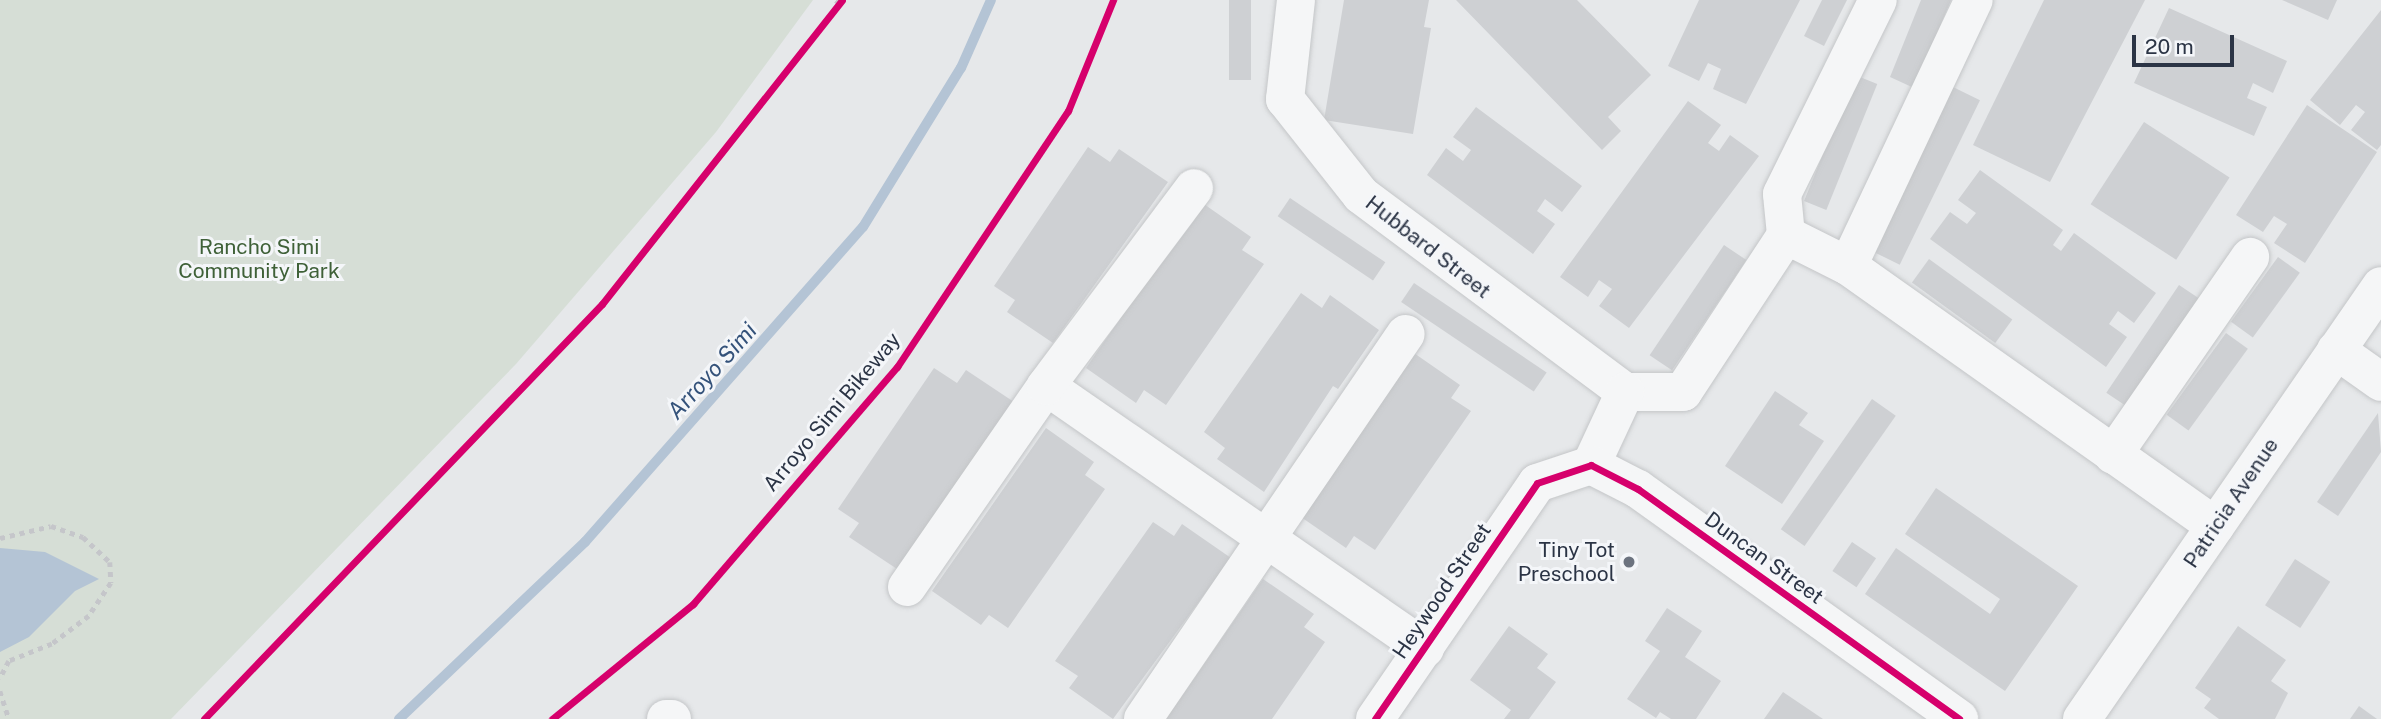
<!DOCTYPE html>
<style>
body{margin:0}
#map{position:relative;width:2381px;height:719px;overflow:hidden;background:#e6e8ea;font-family:"Public Sans",sans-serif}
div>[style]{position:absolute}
.green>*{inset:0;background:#d6ded6}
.water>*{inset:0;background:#b4c4d5}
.stream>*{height:10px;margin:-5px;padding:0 5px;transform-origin:5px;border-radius:5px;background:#b4c4d5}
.building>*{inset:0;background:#ced0d3;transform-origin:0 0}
.path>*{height:4.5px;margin-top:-2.25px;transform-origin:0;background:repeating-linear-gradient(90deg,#c5c6ca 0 5px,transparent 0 10px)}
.roads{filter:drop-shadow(0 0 2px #c4c6c8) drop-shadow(0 0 2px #c4c6c8)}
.minor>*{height:38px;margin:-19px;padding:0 19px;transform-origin:19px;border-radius:19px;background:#f5f6f7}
.cycleway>*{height:7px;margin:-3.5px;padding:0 3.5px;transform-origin:3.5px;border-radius:3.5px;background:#d6006c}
.dots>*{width:19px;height:19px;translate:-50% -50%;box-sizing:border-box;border:4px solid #f4f6f9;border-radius:50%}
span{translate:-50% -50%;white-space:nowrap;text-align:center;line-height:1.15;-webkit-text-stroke:6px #f4f6f9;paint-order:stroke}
.park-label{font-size:21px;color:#3f6138}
.street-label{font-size:21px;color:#2b3445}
.poi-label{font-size:21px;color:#2b3445}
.right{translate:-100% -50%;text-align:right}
.water-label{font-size:23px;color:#34527a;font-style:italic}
.scale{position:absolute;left:2132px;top:35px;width:102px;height:32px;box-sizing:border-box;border:4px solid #2b3445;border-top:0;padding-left:9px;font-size:21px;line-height:24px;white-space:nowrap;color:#2b3445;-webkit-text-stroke:5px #f4f6f9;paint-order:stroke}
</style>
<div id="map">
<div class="green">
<i style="clip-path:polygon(0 0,813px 0,716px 132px,516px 364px,171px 719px,0 719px)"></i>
</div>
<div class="water">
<i style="clip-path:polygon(0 548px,45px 552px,99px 579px,75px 591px,29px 637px,0 652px)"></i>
</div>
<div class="stream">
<i style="left:399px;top:719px;width:257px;rotate:-43.6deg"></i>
<i style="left:585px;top:542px;width:420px;rotate:-48.6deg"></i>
<i style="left:863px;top:227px;width:187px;rotate:-58.4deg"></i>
<i style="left:961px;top:68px;width:74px;rotate:-66.2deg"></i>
</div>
<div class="building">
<i style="left:1229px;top:0;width:22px;height:80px"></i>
<i style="clip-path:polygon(1344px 0,1429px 0,1424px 27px,1431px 28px,1413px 134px,1324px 120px)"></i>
<i style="clip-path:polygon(1456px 0,1577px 0,1651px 75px,1608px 117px,1621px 131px,1602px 150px)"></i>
<i style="clip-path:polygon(1699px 0,1800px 0,1746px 104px,1713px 89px,1721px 69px,1708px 63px,1699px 81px,1668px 66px)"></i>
<i style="clip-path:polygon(1822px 0,1847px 0,1824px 46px,1804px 36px)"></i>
<i style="clip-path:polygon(1921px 0,1951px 0,1914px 88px,1890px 77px)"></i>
<i style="clip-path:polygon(2044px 0,2145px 0,2050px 182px,1973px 145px)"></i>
<i style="clip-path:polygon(2282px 0,2337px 0,2328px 20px)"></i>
<i style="clip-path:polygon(2169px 8px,2287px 61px,2273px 93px,2253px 83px,2247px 98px,2267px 107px,2254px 136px,2134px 83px)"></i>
<i style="clip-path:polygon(2381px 10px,2381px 145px,2377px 150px,2351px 130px,2365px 112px,2356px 105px,2340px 125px,2310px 100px)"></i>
<i style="left:1855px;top:75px;width:24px;height:136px;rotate:22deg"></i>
<i style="left:1953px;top:87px;width:30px;height:183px;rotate:26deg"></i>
<i style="clip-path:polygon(1688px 101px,1721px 125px,1708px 143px,1719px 151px,1730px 135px,1759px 156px,1629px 328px,1599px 306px,1612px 289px,1599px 280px,1588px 297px,1560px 277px)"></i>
<i style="clip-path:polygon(2307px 105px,2377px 152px,2305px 263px,2274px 243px,2287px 224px,2274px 216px,2263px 232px,2236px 215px)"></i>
<i style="clip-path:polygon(1476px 107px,1582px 186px,1562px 212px,1545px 199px,1537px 211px,1555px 224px,1533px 254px,1427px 175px,1446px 148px,1463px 161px,1471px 150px,1453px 137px)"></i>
<i style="left:2144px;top:122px;width:102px;height:98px;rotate:33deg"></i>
<i style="clip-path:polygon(1088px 147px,1110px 162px,1119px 149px,1168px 182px,1053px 343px,1007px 312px,1015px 300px,994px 286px)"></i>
<i style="clip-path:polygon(1980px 170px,2063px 230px,2053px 245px,2061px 251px,2074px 233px,2156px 293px,2134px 323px,2118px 311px,2109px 324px,2127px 337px,2106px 367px,1930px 239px,1950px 212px,1967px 224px,1976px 213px,1958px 200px)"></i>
<i style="left:1290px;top:198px;width:115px;height:22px;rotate:34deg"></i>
<i style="clip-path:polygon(1201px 202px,1251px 237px,1242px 250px,1264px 264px,1166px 405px,1144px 390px,1136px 403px,1086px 368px)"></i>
<i style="left:1724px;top:245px;width:27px;height:133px;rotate:34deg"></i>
<i style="left:2278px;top:257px;width:27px;height:80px;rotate:36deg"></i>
<i style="left:1929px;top:259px;width:103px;height:29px;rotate:36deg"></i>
<i style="left:1414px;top:283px;width:160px;height:23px;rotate:34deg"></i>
<i style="left:2179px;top:285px;width:27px;height:130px;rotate:34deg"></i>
<i style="clip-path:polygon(1301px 293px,1322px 308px,1330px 295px,1379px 330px,1338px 389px,1333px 386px,1264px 492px,1217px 459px,1225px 448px,1204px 432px)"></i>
<i style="left:2226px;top:333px;width:27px;height:101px;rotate:36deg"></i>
<i style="clip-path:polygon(1411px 351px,1460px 385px,1451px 398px,1471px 411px,1375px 550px,1354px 536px,1346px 548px,1298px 515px)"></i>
<i style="clip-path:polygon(934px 368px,957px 383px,966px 370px,1017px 404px,900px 571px,849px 537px,859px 523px,838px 509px)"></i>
<i style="clip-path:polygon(1775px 391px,1808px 413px,1799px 425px,1824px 441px,1782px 504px,1725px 466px)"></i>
<i style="left:1872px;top:399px;width:29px;height:159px;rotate:35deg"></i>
<i style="clip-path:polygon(2378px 413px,2381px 452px,2338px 516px,2317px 502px)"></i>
<i style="clip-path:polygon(1046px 428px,1094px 462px,1085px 475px,1105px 489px,1008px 628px,989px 615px,981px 625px,932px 591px)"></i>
<i style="clip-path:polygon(1936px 488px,2078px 586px,2005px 691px,1865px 594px,1896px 548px,1990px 614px,2000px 599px,1905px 534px)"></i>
<i style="clip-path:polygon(1153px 522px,1174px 536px,1182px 524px,1231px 558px,1113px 719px,1069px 688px,1078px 676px,1055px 661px)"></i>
<i style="left:1852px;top:542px;width:29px;height:35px;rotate:34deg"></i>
<i style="left:2295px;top:559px;width:42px;height:55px;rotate:33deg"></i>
<i style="clip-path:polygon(1263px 579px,1314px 614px,1304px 627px,1325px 642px,1272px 719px,1166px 719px)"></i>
<i style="clip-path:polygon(1667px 608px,1702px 631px,1685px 657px,1721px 681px,1696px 719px,1671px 719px,1660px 712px,1656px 718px,1627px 699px,1660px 651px,1645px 641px)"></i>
<i style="clip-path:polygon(1509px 626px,1548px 654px,1537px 668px,1556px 682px,1529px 719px,1504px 719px,1511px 710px,1470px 680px)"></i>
<i style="clip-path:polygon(2238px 626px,2286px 660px,2271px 681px,2288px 693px,2275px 719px,2219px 719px,2204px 708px,2211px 699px,2195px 688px)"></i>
<i style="clip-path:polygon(1783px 692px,1823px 719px,1764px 719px)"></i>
<i style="clip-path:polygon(2359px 706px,2377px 719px,2350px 719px)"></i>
</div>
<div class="path">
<i style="left:836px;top:0;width:6px;rotate:45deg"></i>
<i style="left:0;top:538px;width:52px;rotate:-13.2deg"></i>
<i style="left:51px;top:526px;width:34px;rotate:19deg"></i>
<i style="left:83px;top:537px;width:37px;rotate:43deg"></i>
<i style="left:110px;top:562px;width:21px;rotate:87deg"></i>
<i style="left:111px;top:583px;width:40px;rotate:124deg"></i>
<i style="left:89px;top:616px;width:46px;rotate:142.9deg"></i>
<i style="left:52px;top:644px;width:46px;rotate:158.4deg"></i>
<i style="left:9px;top:661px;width:20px;rotate:117deg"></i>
<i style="left:0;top:691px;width:29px;rotate:72deg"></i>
</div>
<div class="roads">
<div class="minor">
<i style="left:1296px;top:0;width:100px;rotate:96.3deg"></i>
<i style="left:1285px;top:99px;width:122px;rotate:51.6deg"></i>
<i style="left:1361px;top:195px;width:329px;rotate:36.7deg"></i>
<i style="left:1625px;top:392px;width:58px"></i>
<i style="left:1683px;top:392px;width:188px;rotate:-56.7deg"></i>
<i style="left:1786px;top:235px;width:69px;rotate:26.6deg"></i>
<i style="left:1848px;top:266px;width:450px;rotate:35.3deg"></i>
<i style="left:1786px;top:235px;width:41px;rotate:-95.6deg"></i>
<i style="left:1782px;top:194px;width:216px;rotate:-63.7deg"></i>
<i style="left:1848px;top:266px;width:294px;rotate:-64.7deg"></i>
<i style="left:2336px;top:350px;width:55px;rotate:35.4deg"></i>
<i style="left:1046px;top:386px;width:461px;rotate:34.7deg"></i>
<i style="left:2113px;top:455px;width:241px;rotate:-55.3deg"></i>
<i style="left:1591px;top:465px;width:81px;rotate:-65deg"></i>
<i style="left:907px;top:587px;width:244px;rotate:-55.3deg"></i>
<i style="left:1046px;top:386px;width:247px;rotate:-53.2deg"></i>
<i style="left:666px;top:719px;width:6px"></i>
<i style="left:1143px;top:719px;width:466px;rotate:-55.7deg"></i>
<i style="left:1375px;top:719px;width:286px;rotate:-55.5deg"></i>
<i style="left:1537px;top:483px;width:57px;rotate:-18.4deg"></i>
<i style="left:1591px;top:465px;width:53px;rotate:27.1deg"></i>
<i style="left:1638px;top:489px;width:395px;rotate:35.6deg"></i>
<i style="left:2082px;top:719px;width:526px;rotate:-55.37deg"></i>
</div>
</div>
<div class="cycleway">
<i style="left:204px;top:719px;width:575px;rotate:-46.2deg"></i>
<i style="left:602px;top:304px;width:387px;rotate:-51.7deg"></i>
<i style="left:552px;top:719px;width:182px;rotate:-39.2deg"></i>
<i style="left:693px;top:604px;width:313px;rotate:-49.3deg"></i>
<i style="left:897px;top:367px;width:308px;rotate:-56.3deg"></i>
<i style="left:1068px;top:111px;width:120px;rotate:-67.9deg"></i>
<i style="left:1375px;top:719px;width:286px;rotate:-55.5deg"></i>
<i style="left:1537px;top:483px;width:57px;rotate:-18.4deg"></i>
<i style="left:1591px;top:465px;width:53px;rotate:27.1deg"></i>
<i style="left:1638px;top:489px;width:395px;rotate:35.6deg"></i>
</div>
<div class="dots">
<i style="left:1629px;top:562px;background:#6c737f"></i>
</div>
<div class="park-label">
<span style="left:259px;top:259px">Rancho Simi<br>Community Park</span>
</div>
<div class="street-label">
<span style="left:1428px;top:247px;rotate:38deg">Hubbard Street</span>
<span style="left:832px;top:412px;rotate:-50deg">Arroyo Simi Bikeway</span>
<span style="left:2231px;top:503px;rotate:-56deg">Patricia Avenue</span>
<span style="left:1764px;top:558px;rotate:36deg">Duncan Street</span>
<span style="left:1442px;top:591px;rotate:-56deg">Heywood Street</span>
</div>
<div class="poi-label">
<span class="right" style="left:1615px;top:562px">Tiny Tot<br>Preschool</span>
</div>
<div class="water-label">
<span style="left:712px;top:371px;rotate:-48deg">Arroyo Simi</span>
</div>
<div class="scale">20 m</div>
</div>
